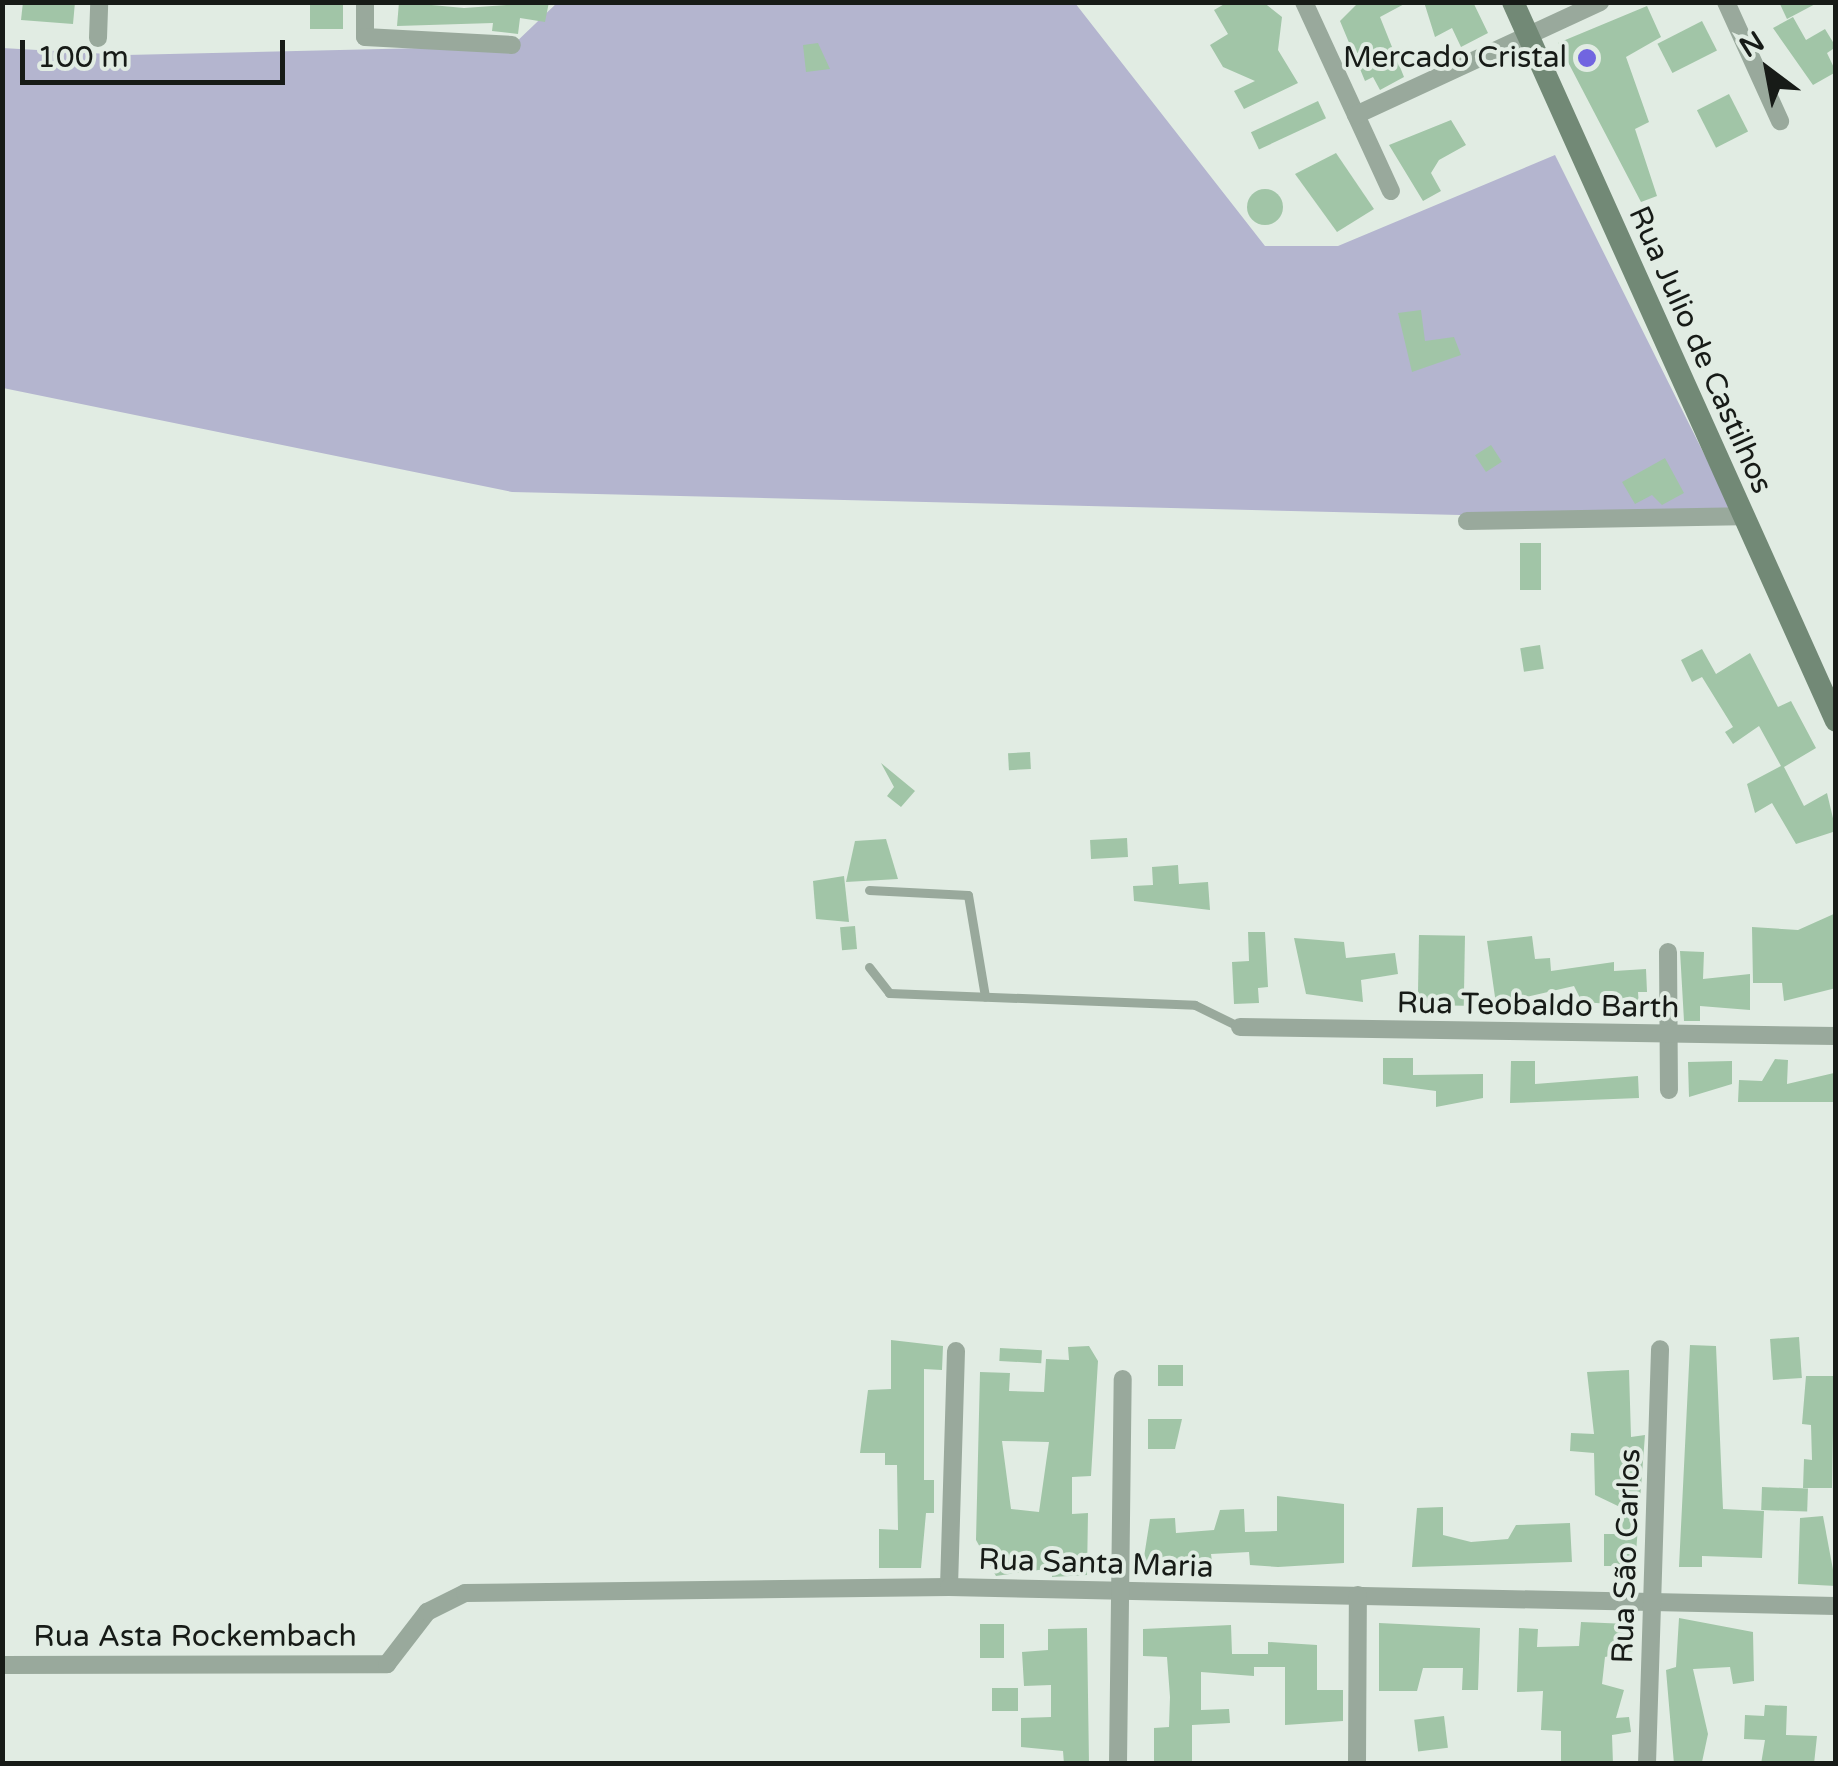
<!DOCTYPE html>
<meta charset="utf-8">
<style>
body{margin:0}
#map{position:relative;width:1838px;height:1766px;overflow:hidden;background:#e1ece3;font-family:"Varela Round",sans-serif}
div>[style]{position:absolute}
.green>*{inset:0;background:#b4b5cf}
.building>*{inset:0;background:#a1c5a7;transform-origin:0 0}
.round{border-radius:50%}
.service>*{height:9px;margin:-4.5px;padding:0 4.5px;transform-origin:4.5px;border-radius:4.5px;background:#99a99c}
.minor>*{height:18px;margin:-9px;padding:0 9px;transform-origin:9px;border-radius:9px;background:#99a99c}
.secondary>*{height:22px;margin:-11px;padding:0 11px;transform-origin:11px;border-radius:11px;background:#728976}
.dots>*{width:28px;height:28px;translate:-50% -50%;box-sizing:border-box;border:5px solid #e1ece3;border-radius:50%}
span{translate:-50% -50%;white-space:nowrap;text-align:center;line-height:1.15;-webkit-text-stroke:8px #e1ece3;paint-order:stroke}
.poi-label{font-size:30px;color:#171b17}
.right{translate:-100% -50%;text-align:right}
.street-label{font-size:30px;color:#171b17}
.frame{position:absolute;inset:0;border:5px solid #171b17;pointer-events:none}
.north{position:absolute;left:1718px;top:20px;width:100px;height:100px;-webkit-text-stroke:8px #e1ece3;paint-order:stroke;rotate:328deg;font-size:28px;font-weight:700;line-height:40px;text-align:center;color:#171b17}
.north::after{content:'';display:block;margin:auto;width:35px;height:45px;background:#171b17;clip-path:polygon(50% 0,100% 100%,50% 72%,0 100%)}
.scale{position:absolute;left:20px;top:40px;width:265px;height:45px;box-sizing:border-box;border:5px solid #171b17;border-top:0;padding-left:12px;font-size:30px;line-height:35px;white-space:nowrap;color:#171b17;-webkit-text-stroke:8px #e1ece3;paint-order:stroke}
</style>
<div id="map">
<div class="green">
<i style="clip-path:polygon(558px 2px,1075px 3px,1265px 246px,1338px 246px,1555px 155px,1732px 510px,1460px 515px,512px 492px,3px 388px,2px 48px,126px 55px,512px 46px)"></i>
</div>
<div class="building">
<i style="clip-path:polygon(23px 2px,75px 2px,73px 24px,21px 20px)"></i>
<i style="left:310px;top:2px;width:33px;height:27px"></i>
<i style="clip-path:polygon(399px 2px,464px 8px,549px 2px,545px 22px,520px 18px,518px 34px,492px 31px,493px 23px,397px 26px)"></i>
<i style="clip-path:polygon(1228px 2px,1263px 2px,1282px 17px,1278px 50px,1298px 83px,1244px 109px,1234px 91px,1255px 81px,1223px 67px,1210px 45px,1228px 34px,1214px 10px)"></i>
<i style="clip-path:polygon(1359px 2px,1408px 2px,1380px 17px,1404px 77px,1380px 90px,1373px 77px,1365px 81px,1340px 21px)"></i>
<i style="clip-path:polygon(1424px 2px,1473px 2px,1488px 33px,1461px 47px,1452px 28px,1435px 37px)"></i>
<i style="clip-path:polygon(1779px 2px,1819px 2px,1787px 19px)"></i>
<i style="clip-path:polygon(1647px 6px,1661px 37px,1626px 57px,1649px 122px,1635px 129px,1657px 196px,1641px 202px,1558px 43px)"></i>
<i style="clip-path:polygon(1793px 17px,1806px 40px,1825px 29px,1836px 47px,1827px 53px,1836px 72px,1813px 85px,1773px 28px)"></i>
<i style="left:1702px;top:21px;width:33px;height:50px;rotate:63deg"></i>
<i style="clip-path:polygon(818px 43px,830px 69px,806px 72px,803px 45px)"></i>
<i style="left:1729px;top:94px;width:42px;height:36px;rotate:63deg"></i>
<i style="left:1318px;top:101px;width:19px;height:74px;rotate:65deg"></i>
<i style="clip-path:polygon(1451px 120px,1466px 145px,1439px 160px,1431px 173px,1441px 191px,1423px 201px,1389px 145px)"></i>
<i style="clip-path:polygon(1336px 153px,1374px 209px,1337px 232px,1295px 174px)"></i>
<i class="round" style="left:1247px;top:189px;width:36px;height:36px"></i>
<i style="clip-path:polygon(1421px 310px,1425px 341px,1454px 337px,1461px 355px,1412px 372px,1398px 313px)"></i>
<i style="left:1491px;top:445px;width:20px;height:19px;rotate:57deg"></i>
<i style="clip-path:polygon(1665px 458px,1684px 493px,1662px 505px,1652px 495px,1635px 504px,1622px 482px)"></i>
<i style="left:1541px;top:543px;width:47px;height:21px;rotate:90deg"></i>
<i style="left:1540px;top:645px;width:24px;height:20px;rotate:81deg"></i>
<i style="clip-path:polygon(1702px 649px,1716px 674px,1750px 653px,1778px 707px,1791px 701px,1816px 748px,1784px 767px,1804px 806px,1827px 793px,1836px 831px,1796px 844px,1772px 803px,1755px 813px,1747px 784px,1781px 766px,1759px 726px,1733px 744px,1725px 732px,1733px 727px,1702px 677px,1692px 682px,1681px 660px)"></i>
<i style="left:1030px;top:752px;width:17px;height:22px;rotate:87deg"></i>
<i style="clip-path:polygon(881px 763px,915px 791px,901px 807px,887px 796px,894px 787px)"></i>
<i style="left:1127px;top:838px;width:19px;height:37px;rotate:87deg"></i>
<i style="clip-path:polygon(886px 839px,898px 879px,846px 882px,855px 841px)"></i>
<i style="clip-path:polygon(1178px 865px,1179px 884px,1208px 882px,1210px 910px,1134px 901px,1133px 886px,1153px 885px,1152px 867px)"></i>
<i style="clip-path:polygon(844px 876px,849px 922px,816px 919px,813px 881px)"></i>
<i style="clip-path:polygon(1836px 913px,1836px 988px,1784px 1001px,1782px 983px,1753px 983px,1752px 927px,1798px 930px)"></i>
<i style="left:855px;top:926px;width:23px;height:15px;rotate:85deg"></i>
<i style="clip-path:polygon(1248px 932px,1265px 932px,1268px 987px,1258px 988px,1259px 1003px,1234px 1004px,1232px 962px,1249px 961px)"></i>
<i style="left:1419px;top:935px;width:46px;height:70px;rotate:1deg"></i>
<i style="clip-path:polygon(1532px 936px,1535px 959px,1550px 958px,1551px 971px,1614px 962px,1614px 971px,1646px 969px,1647px 992px,1638px 992px,1639px 1006px,1582px 1002px,1574px 986px,1496px 1004px,1487px 941px)"></i>
<i style="clip-path:polygon(1294px 938px,1344px 942px,1346px 958px,1395px 953px,1398px 974px,1361px 980px,1363px 1002px,1306px 994px)"></i>
<i style="clip-path:polygon(1680px 951px,1704px 952px,1703px 979px,1750px 974px,1750px 1010px,1700px 1006px,1700px 1021px,1684px 1021px)"></i>
<i style="clip-path:polygon(1383px 1058px,1413px 1058px,1413px 1075px,1483px 1074px,1483px 1098px,1436px 1107px,1436px 1091px,1383px 1084px)"></i>
<i style="clip-path:polygon(1775px 1059px,1788px 1060px,1787px 1084px,1834px 1073px,1836px 1102px,1738px 1102px,1739px 1080px,1762px 1081px)"></i>
<i style="clip-path:polygon(1511px 1061px,1535px 1061px,1535px 1084px,1638px 1076px,1639px 1098px,1510px 1103px)"></i>
<i style="clip-path:polygon(1732px 1061px,1732px 1084px,1689px 1097px,1688px 1062px)"></i>
<i style="left:1799px;top:1337px;width:41px;height:29px;rotate:86deg"></i>
<i style="clip-path:polygon(891px 1340px,943px 1346px,942px 1370px,924px 1369px,924px 1480px,934px 1480px,934px 1513px,926px 1513px,921px 1568px,879px 1568px,879px 1529px,898px 1530px,897px 1465px,885px 1465px,885px 1453px,860px 1453px,868px 1390px,891px 1389px)"></i>
<i style="clip-path:polygon(1690px 1345px,1716px 1346px,1723px 1509px,1764px 1511px,1762px 1558px,1702px 1556px,1702px 1567px,1679px 1567px)"></i>
<i style="clip-path:polygon(evenodd,1089px 1346px,1098px 1361px,1091px 1476px,1072px 1477px,1072px 1514px,1088px 1513px,1087px 1575px,1052px 1577px,1052px 1568px,996px 1576px,976px 1540px,980px 1372px,1010px 1373px,1009px 1391px,1044px 1392px,1046px 1359px,1069px 1360px,1068px 1347px,1089px 1346px,1002px 1441px,1049px 1442px,1039px 1512px,1011px 1509px,1002px 1441px)"></i>
<i style="left:1000px;top:1348px;width:42px;height:13px;rotate:3deg"></i>
<i style="left:1158px;top:1365px;width:25px;height:21px"></i>
<i style="clip-path:polygon(1629px 1370px,1631px 1437px,1645px 1435px,1635px 1566px,1604px 1566px,1604px 1534px,1620px 1534px,1620px 1507px,1595px 1495px,1594px 1453px,1570px 1451px,1571px 1433px,1594px 1434px,1587px 1372px)"></i>
<i style="clip-path:polygon(1806px 1376px,1834px 1376px,1832px 1488px,1803px 1488px,1804px 1459px,1812px 1460px,1811px 1425px,1802px 1424px)"></i>
<i style="clip-path:polygon(1148px 1419px,1182px 1419px,1175px 1449px,1148px 1449px)"></i>
<i style="left:1762px;top:1487px;width:46px;height:23px;rotate:2deg"></i>
<i style="clip-path:polygon(1277px 1496px,1344px 1504px,1344px 1563px,1278px 1567px,1250px 1565px,1249px 1552px,1211px 1554px,1212px 1562px,1141px 1576px,1150px 1519px,1175px 1518px,1176px 1533px,1214px 1530px,1220px 1510px,1244px 1509px,1245px 1532px,1277px 1531px)"></i>
<i style="clip-path:polygon(1443px 1507px,1443px 1535px,1471px 1542px,1508px 1539px,1516px 1525px,1570px 1523px,1572px 1562px,1412px 1567px,1417px 1508px)"></i>
<i style="clip-path:polygon(1823px 1516px,1836px 1586px,1798px 1584px,1800px 1518px)"></i>
<i style="clip-path:polygon(1679px 1618px,1753px 1632px,1754px 1681px,1733px 1684px,1730px 1667px,1693px 1669px,1708px 1734px,1702px 1762px,1674px 1764px,1666px 1670px,1676px 1667px)"></i>
<i style="clip-path:polygon(1581px 1622px,1628px 1624px,1633px 1651px,1605px 1657px,1602px 1684px,1624px 1690px,1616px 1718px,1629px 1717px,1631px 1732px,1612px 1735px,1613px 1764px,1561px 1764px,1561px 1731px,1541px 1730px,1543px 1691px,1517px 1692px,1519px 1628px,1538px 1629px,1537px 1647px,1579px 1646px)"></i>
<i style="clip-path:polygon(1379px 1623px,1480px 1628px,1478px 1690px,1462px 1690px,1463px 1668px,1423px 1668px,1417px 1691px,1379px 1691px)"></i>
<i style="left:1004px;top:1624px;width:34px;height:24px;rotate:90deg"></i>
<i style="clip-path:polygon(1231px 1625px,1232px 1654px,1268px 1654px,1268px 1642px,1317px 1645px,1317px 1690px,1343px 1690px,1343px 1721px,1285px 1725px,1285px 1667px,1254px 1667px,1254px 1676px,1201px 1672px,1201px 1710px,1229px 1709px,1230px 1723px,1192px 1725px,1192px 1764px,1154px 1764px,1154px 1728px,1169px 1727px,1170px 1697px,1167px 1657px,1143px 1656px,1143px 1629px)"></i>
<i style="clip-path:polygon(1087px 1628px,1089px 1764px,1064px 1764px,1063px 1751px,1021px 1747px,1021px 1718px,1051px 1717px,1051px 1685px,1024px 1686px,1022px 1652px,1048px 1650px,1048px 1629px)"></i>
<i style="left:992px;top:1688px;width:26px;height:23px"></i>
<i style="clip-path:polygon(1765px 1705px,1787px 1706px,1786px 1735px,1817px 1736px,1814px 1764px,1761px 1764px,1765px 1740px,1744px 1739px,1745px 1715px,1764px 1716px)"></i>
<i style="left:1444px;top:1716px;width:32px;height:30px;rotate:83deg"></i>
</div>
<div class="service">
<i style="left:869px;top:890px;width:99px;rotate:2.9deg"></i>
<i style="left:968px;top:895px;width:103px;rotate:80.5deg"></i>
<i style="left:869px;top:967px;width:33px;rotate:52deg"></i>
<i style="left:889px;top:993px;width:306px;rotate:2.2deg"></i>
<i style="left:1195px;top:1005px;width:50px;rotate:26.1deg"></i>
</div>
<div class="minor">
<i style="left:365px;top:2px;width:35px;rotate:90deg"></i>
<i style="left:365px;top:37px;width:147px;rotate:3.1deg"></i>
<i style="left:1304px;top:2px;width:208px;rotate:65.3deg"></i>
<i style="left:1726px;top:2px;width:131px;rotate:65.6deg"></i>
<i style="left:98px;top:38px;width:36px;rotate:-88deg"></i>
<i style="left:1356px;top:115px;width:269px;rotate:-24.8deg"></i>
<i style="left:1467px;top:521px;width:273px;rotate:-1deg"></i>
<i style="left:1668px;top:952px;width:138px;rotate:89.6deg"></i>
<i style="left:1240px;top:1027px;width:596px;rotate:0.87deg"></i>
<i style="left:949px;top:1587px;width:236px;rotate:-88.3deg"></i>
<i style="left:2px;top:1665px;width:385px;rotate:-0.1deg"></i>
<i style="left:387px;top:1664px;width:66px;rotate:-52.4deg"></i>
<i style="left:427px;top:1612px;width:42px;rotate:-26.6deg"></i>
<i style="left:465px;top:1593px;width:484px;rotate:-0.7deg"></i>
<i style="left:949px;top:1587px;width:887px;rotate:1.23deg"></i>
<i style="left:1118px;top:1764px;width:385px;rotate:-89.3deg"></i>
<i style="left:1357px;top:1764px;width:169px;rotate:-89.7deg"></i>
<i style="left:1647px;top:1764px;width:415px;rotate:-88.2deg"></i>
</div>
<div class="secondary">
<i style="left:1513px;top:2px;width:788px;rotate:65.81deg"></i>
</div>
<div class="dots">
<i style="left:1587px;top:58px;background:#7165e0"></i>
</div>
<div class="poi-label">
<span class="right" style="left:1567px;top:58px">Mercado Cristal</span>
</div>
<div class="street-label">
<span style="left:1700px;top:350px;rotate:66deg">Rua Julio de Castilhos</span>
<span style="left:1538px;top:1006px;rotate:1deg">Rua Teobaldo Barth</span>
<span style="left:1627px;top:1556px;rotate:-88deg">Rua São Carlos</span>
<span style="left:1096px;top:1564px;rotate:2deg">Rua Santa Maria</span>
<span style="left:195px;top:1637px">Rua Asta Rockembach</span>
</div>
<div class="frame"></div>
<div class="north">N</div>
<div class="scale">100 m</div>
</div>
